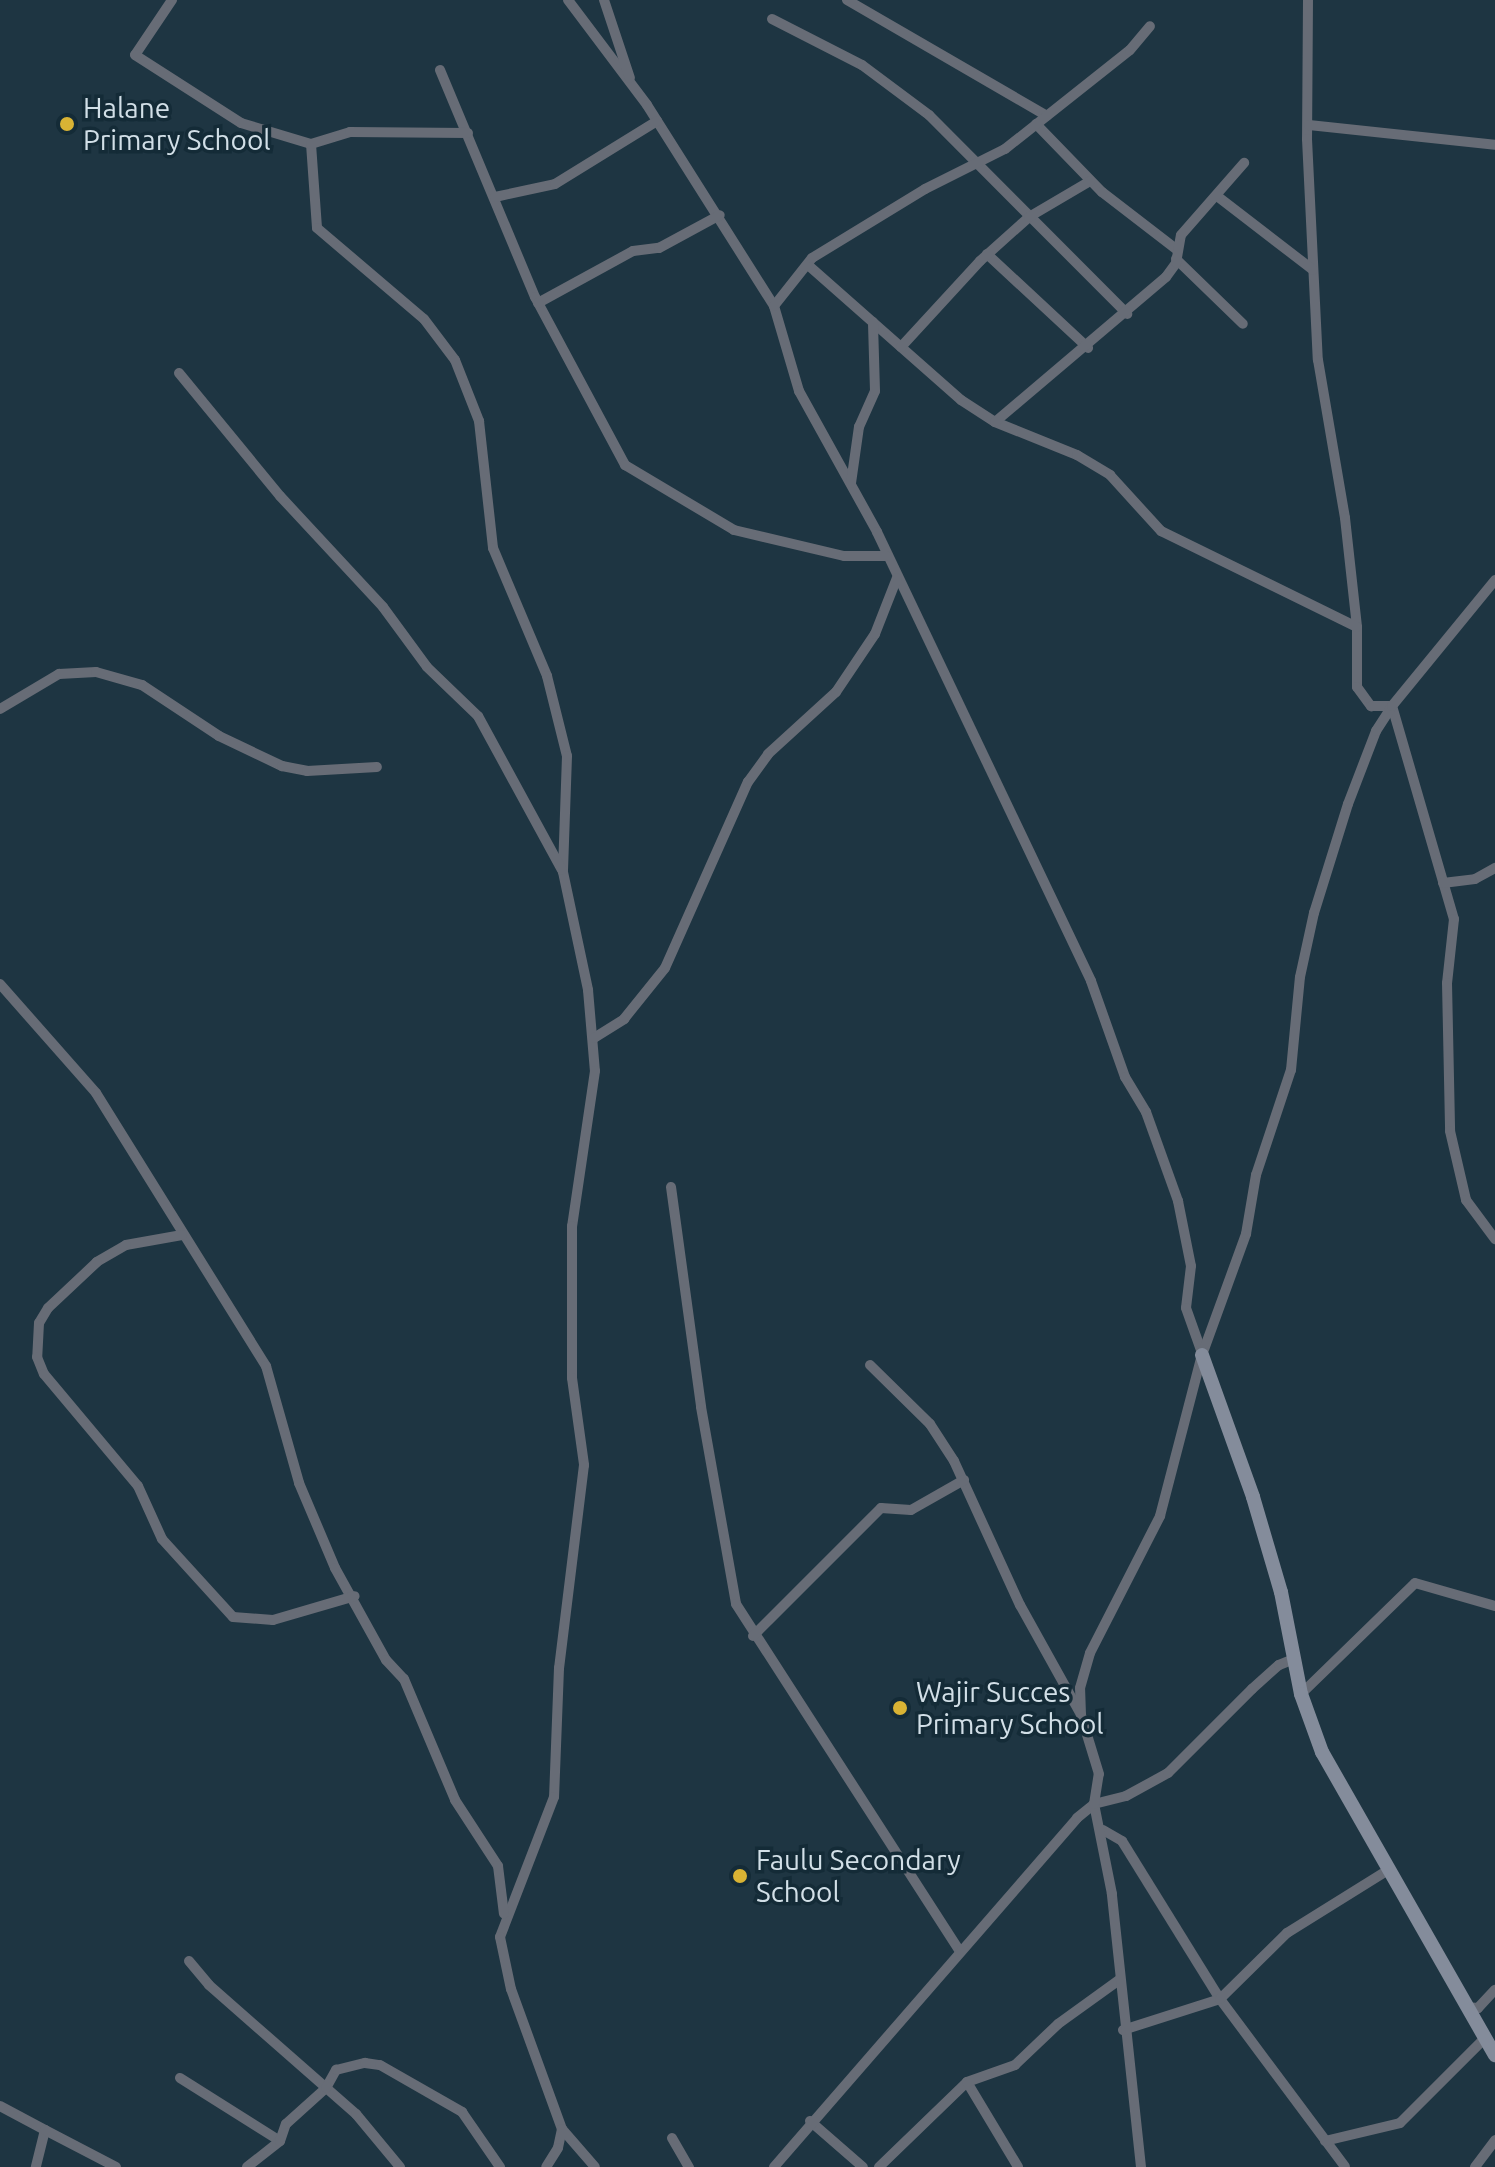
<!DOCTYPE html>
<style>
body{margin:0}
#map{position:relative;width:1495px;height:2167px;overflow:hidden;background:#1e3542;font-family:Ubuntu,sans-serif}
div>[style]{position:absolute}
.street>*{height:10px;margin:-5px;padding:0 5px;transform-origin:5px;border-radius:5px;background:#676c76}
.secondary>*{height:14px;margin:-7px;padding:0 7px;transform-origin:7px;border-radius:7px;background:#848c9b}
.dots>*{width:22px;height:22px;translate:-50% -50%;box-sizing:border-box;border:4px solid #142b37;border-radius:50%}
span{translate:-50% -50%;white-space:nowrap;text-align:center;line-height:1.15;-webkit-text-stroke:7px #142b37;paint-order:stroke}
.poi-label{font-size:28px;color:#d2dfe7}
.left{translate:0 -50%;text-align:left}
</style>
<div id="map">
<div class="street">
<i style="left:172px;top:0;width:66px;rotate:123.9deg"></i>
<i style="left:135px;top:55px;width:126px;rotate:32.7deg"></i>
<i style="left:241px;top:123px;width:73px;rotate:16.7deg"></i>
<i style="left:311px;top:144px;width:84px;rotate:85.9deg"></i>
<i style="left:317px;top:228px;width:140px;rotate:40.4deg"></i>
<i style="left:424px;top:319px;width:51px;rotate:52.9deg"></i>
<i style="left:455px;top:360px;width:66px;rotate:68.5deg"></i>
<i style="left:479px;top:421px;width:128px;rotate:83.7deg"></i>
<i style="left:493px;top:548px;width:139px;rotate:67.1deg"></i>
<i style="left:547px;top:676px;width:82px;rotate:76deg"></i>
<i style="left:567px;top:756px;width:116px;rotate:92deg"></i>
<i style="left:563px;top:872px;width:121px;rotate:78deg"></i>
<i style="left:588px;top:990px;width:81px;rotate:85.1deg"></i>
<i style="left:595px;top:1071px;width:157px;rotate:98.4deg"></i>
<i style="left:572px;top:1226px;width:152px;rotate:90deg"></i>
<i style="left:572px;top:1378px;width:88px;rotate:82.1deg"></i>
<i style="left:584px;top:1465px;width:205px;rotate:97deg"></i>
<i style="left:559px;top:1668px;width:129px;rotate:92.2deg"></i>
<i style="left:554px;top:1797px;width:150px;rotate:111.1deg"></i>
<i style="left:500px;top:1937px;width:53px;rotate:78.1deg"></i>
<i style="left:511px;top:1989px;width:149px;rotate:70deg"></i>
<i style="left:562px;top:2129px;width:19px;rotate:102deg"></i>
<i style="left:558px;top:2148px;width:22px;rotate:122deg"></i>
<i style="left:568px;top:0;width:131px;rotate:53deg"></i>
<i style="left:647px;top:105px;width:238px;rotate:57.7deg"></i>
<i style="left:774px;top:306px;width:89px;rotate:73.6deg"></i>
<i style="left:799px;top:391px;width:161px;rotate:61deg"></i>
<i style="left:877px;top:532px;width:497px;rotate:64.5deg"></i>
<i style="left:1091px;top:981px;width:102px;rotate:70.5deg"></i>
<i style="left:1125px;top:1077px;width:41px;rotate:59deg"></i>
<i style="left:1146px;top:1112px;width:95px;rotate:70.2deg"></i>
<i style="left:1178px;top:1201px;width:66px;rotate:78.7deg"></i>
<i style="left:1191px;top:1266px;width:42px;rotate:96.8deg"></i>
<i style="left:1186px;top:1308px;width:48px;rotate:70.4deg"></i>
<i style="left:604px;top:0;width:82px;rotate:71.6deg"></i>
<i style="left:847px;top:0;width:231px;rotate:30.1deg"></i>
<i style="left:1308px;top:0;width:139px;rotate:90.4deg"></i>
<i style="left:1307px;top:139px;width:221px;rotate:87.2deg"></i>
<i style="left:1318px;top:360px;width:160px;rotate:80.3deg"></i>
<i style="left:1345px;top:518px;width:110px;rotate:83.7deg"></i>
<i style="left:1357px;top:627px;width:60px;rotate:90deg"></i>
<i style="left:1357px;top:687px;width:24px;rotate:54deg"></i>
<i style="left:1371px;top:706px;width:21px"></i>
<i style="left:1392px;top:706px;width:222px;rotate:73.8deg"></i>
<i style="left:1454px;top:919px;width:64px;rotate:96.2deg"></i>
<i style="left:1447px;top:983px;width:148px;rotate:88.8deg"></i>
<i style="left:1450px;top:1131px;width:71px;rotate:76.9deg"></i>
<i style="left:1466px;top:1200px;width:49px;rotate:53.4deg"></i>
<i style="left:772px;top:19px;width:101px;rotate:27.1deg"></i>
<i style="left:862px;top:65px;width:84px;rotate:36.7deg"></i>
<i style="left:929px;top:115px;width:281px;rotate:45.1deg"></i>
<i style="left:440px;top:70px;width:246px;rotate:67.3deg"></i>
<i style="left:535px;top:297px;width:191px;rotate:61.8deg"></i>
<i style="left:625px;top:465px;width:127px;rotate:30.8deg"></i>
<i style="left:734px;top:530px;width:113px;rotate:13.3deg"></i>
<i style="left:844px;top:556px;width:43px"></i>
<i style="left:1036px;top:124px;width:95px;rotate:45.9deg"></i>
<i style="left:1102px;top:192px;width:93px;rotate:37.6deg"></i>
<i style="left:1309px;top:125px;width:187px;rotate:6.1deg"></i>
<i style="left:311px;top:144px;width:41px;rotate:-17.1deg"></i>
<i style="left:350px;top:132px;width:118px;rotate:0.5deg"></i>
<i style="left:1217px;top:196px;width:121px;rotate:37.6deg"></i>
<i style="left:495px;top:197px;width:61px;rotate:-12.2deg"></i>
<i style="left:555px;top:184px;width:120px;rotate:-31.7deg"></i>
<i style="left:987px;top:254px;width:138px;rotate:42.9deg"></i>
<i style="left:1176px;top:259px;width:93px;rotate:44.1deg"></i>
<i style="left:808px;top:265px;width:204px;rotate:41.4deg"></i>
<i style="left:961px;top:400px;width:40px;rotate:32.9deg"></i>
<i style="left:995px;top:422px;width:88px;rotate:21.9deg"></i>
<i style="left:1077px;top:455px;width:39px;rotate:31deg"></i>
<i style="left:1110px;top:475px;width:76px;rotate:47.7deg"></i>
<i style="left:1161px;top:531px;width:218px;rotate:26.1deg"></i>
<i style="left:538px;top:303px;width:108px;rotate:-28.7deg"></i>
<i style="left:633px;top:251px;width:26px;rotate:-7deg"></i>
<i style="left:659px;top:248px;width:69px;rotate:-28.4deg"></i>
<i style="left:774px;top:306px;width:61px;rotate:-51.6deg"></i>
<i style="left:812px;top:258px;width:132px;rotate:-31.4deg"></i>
<i style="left:925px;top:189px;width:89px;rotate:-26.6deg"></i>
<i style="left:1005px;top:149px;width:159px;rotate:-38.4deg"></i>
<i style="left:1130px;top:50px;width:31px;rotate:-50deg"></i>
<i style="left:901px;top:347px;width:117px;rotate:-47.4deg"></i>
<i style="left:980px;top:261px;width:66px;rotate:-41.9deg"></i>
<i style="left:1029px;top:217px;width:71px;rotate:-30.5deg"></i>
<i style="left:179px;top:373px;width:159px;rotate:50.6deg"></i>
<i style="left:280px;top:496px;width:151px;rotate:47.1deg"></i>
<i style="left:383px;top:607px;width:74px;rotate:53.7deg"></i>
<i style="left:427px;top:667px;width:71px;rotate:43.9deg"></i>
<i style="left:478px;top:716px;width:175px;rotate:61.4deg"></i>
<i style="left:995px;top:422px;width:224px;rotate:-40.3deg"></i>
<i style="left:1166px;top:277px;width:17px;rotate:-54deg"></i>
<i style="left:1176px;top:263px;width:28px;rotate:-80deg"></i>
<i style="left:1181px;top:235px;width:96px;rotate:-48.8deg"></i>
<i style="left:851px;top:483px;width:57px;rotate:-81.9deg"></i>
<i style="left:859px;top:427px;width:39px;rotate:-66deg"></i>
<i style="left:875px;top:391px;width:69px;rotate:-91.7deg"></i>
<i style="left:0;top:709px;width:69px;rotate:-30.7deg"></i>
<i style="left:59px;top:674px;width:37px;rotate:-3deg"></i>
<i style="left:96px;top:672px;width:48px;rotate:15.8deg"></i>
<i style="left:142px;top:685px;width:92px;rotate:33.5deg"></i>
<i style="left:219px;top:736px;width:70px;rotate:25.5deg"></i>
<i style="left:282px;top:766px;width:25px;rotate:11deg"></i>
<i style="left:307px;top:771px;width:70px;rotate:-3.3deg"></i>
<i style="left:1443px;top:883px;width:32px;rotate:-7deg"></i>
<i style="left:1475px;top:879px;width:23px;rotate:-29deg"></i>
<i style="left:0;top:984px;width:145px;rotate:48.6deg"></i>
<i style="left:96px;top:1093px;width:322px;rotate:58.1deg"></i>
<i style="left:266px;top:1366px;width:122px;rotate:74.2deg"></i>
<i style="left:299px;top:1483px;width:92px;rotate:67deg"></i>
<i style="left:335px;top:1568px;width:105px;rotate:61deg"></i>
<i style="left:386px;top:1660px;width:26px;rotate:47deg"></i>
<i style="left:404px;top:1679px;width:131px;rotate:67.1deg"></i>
<i style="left:455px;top:1800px;width:79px;rotate:56.9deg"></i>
<i style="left:498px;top:1866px;width:48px;rotate:82.9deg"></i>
<i style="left:594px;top:1038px;width:36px;rotate:-32deg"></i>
<i style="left:624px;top:1019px;width:65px;rotate:-51.2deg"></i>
<i style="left:665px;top:968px;width:204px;rotate:-66deg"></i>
<i style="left:748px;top:782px;width:34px;rotate:-54deg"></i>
<i style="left:768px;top:754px;width:92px;rotate:-42.4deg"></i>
<i style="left:836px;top:692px;width:70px;rotate:-56.1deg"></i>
<i style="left:875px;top:634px;width:60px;rotate:-68.6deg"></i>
<i style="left:671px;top:1187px;width:222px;rotate:82.2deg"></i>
<i style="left:701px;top:1407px;width:200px;rotate:79.9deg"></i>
<i style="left:736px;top:1604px;width:413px;rotate:57.2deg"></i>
<i style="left:182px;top:1235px;width:57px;rotate:169.9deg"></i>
<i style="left:126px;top:1245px;width:34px;rotate:150deg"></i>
<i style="left:97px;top:1262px;width:67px;rotate:136.8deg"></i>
<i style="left:48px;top:1308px;width:17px;rotate:121deg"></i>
<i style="left:39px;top:1323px;width:34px;rotate:93deg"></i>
<i style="left:37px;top:1357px;width:18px;rotate:68deg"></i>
<i style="left:44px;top:1374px;width:146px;rotate:50deg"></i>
<i style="left:138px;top:1486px;width:58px;rotate:65.6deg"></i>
<i style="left:162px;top:1539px;width:105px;rotate:47.7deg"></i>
<i style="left:233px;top:1617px;width:40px;rotate:4.3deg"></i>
<i style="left:273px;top:1620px;width:85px;rotate:-16.3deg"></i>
<i style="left:870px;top:1365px;width:84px;rotate:44.5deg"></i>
<i style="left:930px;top:1424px;width:44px;rotate:57deg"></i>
<i style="left:954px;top:1461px;width:158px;rotate:65.4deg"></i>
<i style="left:1020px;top:1605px;width:124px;rotate:60.9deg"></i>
<i style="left:753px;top:1636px;width:181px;rotate:-45deg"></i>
<i style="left:881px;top:1508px;width:30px;rotate:4deg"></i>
<i style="left:911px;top:1510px;width:61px;rotate:-29.5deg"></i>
<i style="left:1301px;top:1694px;width:159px;rotate:-44.2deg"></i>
<i style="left:1415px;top:1583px;width:83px;rotate:16deg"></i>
<i style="left:1103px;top:1830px;width:22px;rotate:30deg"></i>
<i style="left:1122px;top:1841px;width:186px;rotate:58.2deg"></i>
<i style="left:1220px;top:1999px;width:209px;rotate:53.3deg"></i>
<i style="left:189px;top:1961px;width:31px;rotate:50deg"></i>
<i style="left:209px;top:1985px;width:196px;rotate:41.3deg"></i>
<i style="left:356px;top:2114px;width:69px;rotate:50.3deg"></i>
<i style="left:1466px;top:2007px;width:12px;rotate:5deg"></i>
<i style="left:1478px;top:2008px;width:25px;rotate:-47deg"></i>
<i style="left:1123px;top:2030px;width:102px;rotate:-17.7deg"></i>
<i style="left:1220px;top:1999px;width:94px;rotate:-44.6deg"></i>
<i style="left:1287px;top:1933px;width:121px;rotate:-31.9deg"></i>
<i style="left:180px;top:2078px;width:118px;rotate:32.2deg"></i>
<i style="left:967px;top:2082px;width:99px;rotate:59deg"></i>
<i style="left:0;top:2106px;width:51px;rotate:28.1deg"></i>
<i style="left:45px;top:2130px;width:38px;rotate:104deg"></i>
<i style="left:810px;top:2121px;width:70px;rotate:41deg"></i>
<i style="left:562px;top:2129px;width:50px;rotate:49deg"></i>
<i style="left:45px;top:2130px;width:80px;rotate:27.5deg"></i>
<i style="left:672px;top:2138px;width:34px;rotate:60deg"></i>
<i style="left:1325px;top:2141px;width:77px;rotate:-13.5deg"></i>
<i style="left:1400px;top:2123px;width:119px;rotate:-45deg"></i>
<i style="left:247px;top:2167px;width:42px;rotate:-38.2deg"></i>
<i style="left:280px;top:2141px;width:18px;rotate:-71deg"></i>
<i style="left:286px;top:2124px;width:54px;rotate:-42deg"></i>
<i style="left:326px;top:2088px;width:21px;rotate:-61deg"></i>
<i style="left:336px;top:2070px;width:30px;rotate:-14deg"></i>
<i style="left:365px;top:2063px;width:15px;rotate:8deg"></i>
<i style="left:380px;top:2065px;width:95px;rotate:29.8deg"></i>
<i style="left:462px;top:2112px;width:67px;rotate:55.4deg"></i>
<i style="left:774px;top:2167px;width:462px;rotate:-49deg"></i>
<i style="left:1077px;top:1818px;width:22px;rotate:-39deg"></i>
<i style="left:1094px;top:1804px;width:33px;rotate:-14deg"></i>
<i style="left:1126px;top:1796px;width:48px;rotate:-28.7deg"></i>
<i style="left:1168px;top:1773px;width:119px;rotate:-45deg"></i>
<i style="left:1252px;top:1689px;width:36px;rotate:-42deg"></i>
<i style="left:1279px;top:1665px;width:16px;rotate:-22deg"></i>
<i style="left:879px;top:2167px;width:122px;rotate:-44deg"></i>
<i style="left:967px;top:2082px;width:51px;rotate:-19.5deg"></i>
<i style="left:1015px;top:2065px;width:59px;rotate:-43.6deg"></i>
<i style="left:1058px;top:2024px;width:75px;rotate:-35.8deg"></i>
<i style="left:1141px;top:2167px;width:275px;rotate:-96.1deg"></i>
<i style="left:1112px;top:1894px;width:92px;rotate:-101.3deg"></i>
<i style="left:1094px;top:1804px;width:30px;rotate:-81deg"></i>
<i style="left:1099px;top:1774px;width:62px;rotate:-107deg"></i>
<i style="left:1081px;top:1715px;width:27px;rotate:-92deg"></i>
<i style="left:1080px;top:1688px;width:36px;rotate:-74deg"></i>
<i style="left:1090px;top:1653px;width:154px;rotate:-62.9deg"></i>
<i style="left:1160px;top:1516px;width:166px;rotate:-75.4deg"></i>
<i style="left:1202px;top:1355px;width:129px;rotate:-70deg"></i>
<i style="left:1246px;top:1234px;width:60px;rotate:-80.4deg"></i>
<i style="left:1256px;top:1175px;width:111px;rotate:-71.6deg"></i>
<i style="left:1291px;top:1070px;width:93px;rotate:-84.5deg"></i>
<i style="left:1300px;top:977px;width:66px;rotate:-77.7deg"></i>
<i style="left:1314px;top:913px;width:114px;rotate:-72.7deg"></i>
<i style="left:1348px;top:804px;width:78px;rotate:-69deg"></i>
<i style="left:1376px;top:731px;width:30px;rotate:-57deg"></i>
<i style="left:1392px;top:706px;width:163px;rotate:-50.7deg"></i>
<i style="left:1475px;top:2167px;width:34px;rotate:-53deg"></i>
</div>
<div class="secondary">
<i style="left:1202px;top:1355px;width:151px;rotate:70.2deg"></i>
<i style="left:1253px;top:1497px;width:99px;rotate:73.6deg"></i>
<i style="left:1281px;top:1592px;width:104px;rotate:78.9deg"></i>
<i style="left:1301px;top:1694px;width:62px;rotate:70.1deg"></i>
<i style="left:1322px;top:1752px;width:349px;rotate:60.3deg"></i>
</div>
<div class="dots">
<i style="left:67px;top:124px;background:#d9b334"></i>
<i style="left:900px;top:1708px;background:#d9b334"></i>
<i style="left:740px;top:1876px;background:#d9b334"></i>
</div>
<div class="poi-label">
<span class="left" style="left:83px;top:124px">Halane<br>Primary School</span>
<span class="left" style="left:916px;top:1708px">Wajir Succes<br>Primary School</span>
<span class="left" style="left:756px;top:1876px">Faulu Secondary<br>School</span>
</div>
</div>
